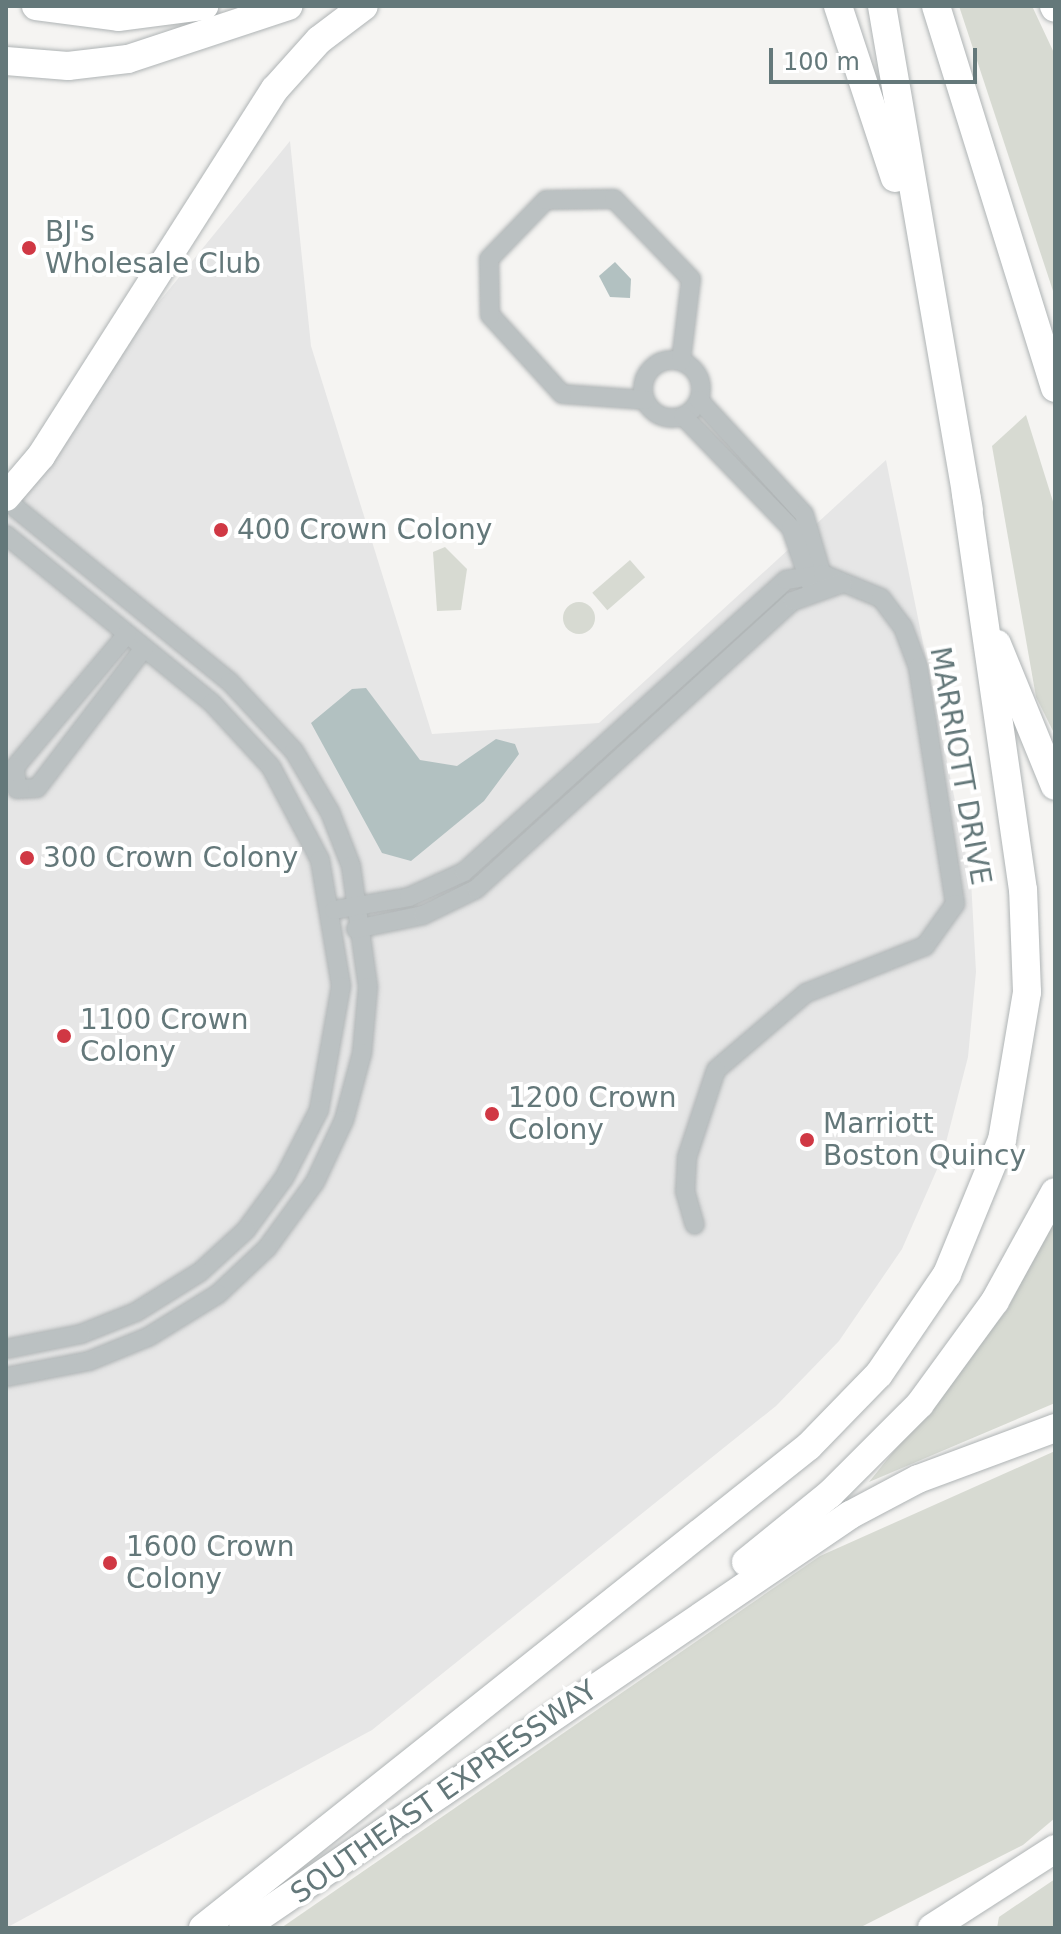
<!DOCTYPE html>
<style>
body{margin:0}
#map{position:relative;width:1061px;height:1934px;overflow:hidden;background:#f5f4f2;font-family:"DejaVu Sans",sans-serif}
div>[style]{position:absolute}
.built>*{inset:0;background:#e6e6e6}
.green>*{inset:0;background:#d7dad2;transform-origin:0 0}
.round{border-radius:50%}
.water>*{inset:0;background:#b2c1c1}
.roads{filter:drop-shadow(0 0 2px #afb4b5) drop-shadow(0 0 2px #afb4b5)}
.minor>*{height:18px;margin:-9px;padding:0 9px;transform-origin:9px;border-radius:9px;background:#bbc1c2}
.minor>.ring{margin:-9px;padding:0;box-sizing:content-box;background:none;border:18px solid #bbc1c2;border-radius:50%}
.highway>*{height:28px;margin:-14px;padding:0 14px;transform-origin:14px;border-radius:14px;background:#fff}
.dots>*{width:22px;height:22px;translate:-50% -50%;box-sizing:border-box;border:4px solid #fff;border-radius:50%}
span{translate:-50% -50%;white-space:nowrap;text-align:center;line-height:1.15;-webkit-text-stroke:8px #fff;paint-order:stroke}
.poi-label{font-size:28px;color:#64787a}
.left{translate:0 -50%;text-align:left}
.street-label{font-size:28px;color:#64787a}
.frame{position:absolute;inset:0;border:8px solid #64787a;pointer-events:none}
.scale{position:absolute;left:769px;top:48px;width:208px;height:36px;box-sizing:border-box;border:4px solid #64787a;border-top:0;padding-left:10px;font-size:24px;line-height:28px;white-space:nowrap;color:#64787a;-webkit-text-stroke:6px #fff;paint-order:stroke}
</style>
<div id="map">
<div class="built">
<i style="clip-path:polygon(290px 141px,311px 346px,432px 734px,599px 723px,886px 460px,971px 880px,976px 972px,968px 1057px,942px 1158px,902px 1249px,839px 1341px,776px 1406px,372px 1730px,6px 1928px,6px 520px,128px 340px)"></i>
</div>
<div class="green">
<i style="clip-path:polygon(959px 6px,1032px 6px,1055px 55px,1055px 297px)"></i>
<i style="clip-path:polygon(1026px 415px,1055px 508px,1055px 735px,1036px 697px,992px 446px)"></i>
<i style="clip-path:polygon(445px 547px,467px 569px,461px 610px,437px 611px,433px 552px)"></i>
<i style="left:630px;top:560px;width:23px;height:50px;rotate:49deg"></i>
<i class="round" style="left:563px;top:602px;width:32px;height:32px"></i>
<i style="clip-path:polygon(1055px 1216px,1055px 1403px,869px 1482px,1007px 1310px)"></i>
<i style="clip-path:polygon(1055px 1451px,1055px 1818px,1023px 1845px,859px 1928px,281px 1928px,820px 1556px)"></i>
<i style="clip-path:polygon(1055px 1879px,1055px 1928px,997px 1928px,999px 1917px)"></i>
</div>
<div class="water">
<i style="clip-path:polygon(615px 262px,631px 279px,630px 298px,610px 297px,599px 276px)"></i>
<i style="clip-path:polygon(366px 688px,420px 760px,457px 766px,496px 739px,515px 744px,519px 754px,484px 801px,411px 861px,382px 853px,311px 723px,352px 689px)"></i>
</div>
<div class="roads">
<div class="minor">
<i class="ring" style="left:643px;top:360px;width:40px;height:40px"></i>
<i style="left:645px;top:400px;width:83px;rotate:-175.9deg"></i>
<i style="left:562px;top:394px;width:107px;rotate:-132.3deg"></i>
<i style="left:490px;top:315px;width:56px;rotate:-91deg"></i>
<i style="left:489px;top:259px;width:82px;rotate:-46deg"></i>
<i style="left:546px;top:200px;width:68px;rotate:-0.8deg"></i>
<i style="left:614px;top:199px;width:111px;rotate:46.1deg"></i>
<i style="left:691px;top:279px;width:83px;rotate:97deg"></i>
<i style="left:699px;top:400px;width:155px;rotate:47.4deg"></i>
<i style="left:804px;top:514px;width:71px;rotate:73.6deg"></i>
<i style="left:683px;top:416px;width:156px;rotate:46deg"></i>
<i style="left:791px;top:528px;width:58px;rotate:70.9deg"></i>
<i style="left:6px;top:500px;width:289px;rotate:39.1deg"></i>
<i style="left:230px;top:682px;width:94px;rotate:47.2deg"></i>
<i style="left:294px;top:751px;width:71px;rotate:59.5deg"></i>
<i style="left:330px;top:812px;width:58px;rotate:68.7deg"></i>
<i style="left:351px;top:866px;width:122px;rotate:82deg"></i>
<i style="left:368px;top:987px;width:66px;rotate:95.2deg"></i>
<i style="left:362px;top:1053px;width:69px;rotate:105deg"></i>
<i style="left:344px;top:1120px;width:68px;rotate:115.1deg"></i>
<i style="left:315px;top:1182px;width:82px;rotate:126deg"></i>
<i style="left:267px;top:1248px;width:67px;rotate:136.8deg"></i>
<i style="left:218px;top:1294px;width:82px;rotate:148.4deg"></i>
<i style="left:148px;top:1337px;width:64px;rotate:157.9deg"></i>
<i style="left:89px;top:1361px;width:85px;rotate:169.1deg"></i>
<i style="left:6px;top:535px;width:266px;rotate:39.2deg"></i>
<i style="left:212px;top:703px;width:87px;rotate:47.3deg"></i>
<i style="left:271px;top:767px;width:105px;rotate:62.2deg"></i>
<i style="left:320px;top:860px;width:128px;rotate:80.5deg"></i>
<i style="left:341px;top:986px;width:126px;rotate:100.1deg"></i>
<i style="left:319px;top:1110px;width:76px;rotate:117.2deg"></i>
<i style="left:284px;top:1178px;width:64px;rotate:126.2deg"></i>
<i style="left:246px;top:1230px;width:62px;rotate:137.6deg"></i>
<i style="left:200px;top:1272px;width:75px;rotate:148deg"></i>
<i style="left:136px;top:1312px;width:59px;rotate:158.2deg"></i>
<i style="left:81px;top:1334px;width:76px;rotate:168.7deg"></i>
<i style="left:127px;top:634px;width:174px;rotate:130.1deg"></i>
<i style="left:15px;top:767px;width:22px;rotate:85deg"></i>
<i style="left:17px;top:789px;width:20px;rotate:-3deg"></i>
<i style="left:37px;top:788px;width:176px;rotate:-52.6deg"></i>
<i style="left:334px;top:910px;width:76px;rotate:-9.8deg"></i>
<i style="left:409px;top:897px;width:60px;rotate:-24.4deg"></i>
<i style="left:464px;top:872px;width:435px;rotate:-42.2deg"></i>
<i style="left:786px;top:580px;width:37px;rotate:-9deg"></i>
<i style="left:823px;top:574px;width:63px;rotate:22.5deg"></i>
<i style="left:881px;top:598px;width:36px;rotate:53deg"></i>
<i style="left:903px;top:627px;width:43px;rotate:69.4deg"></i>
<i style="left:918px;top:667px;width:240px;rotate:81.1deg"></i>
<i style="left:955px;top:904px;width:52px;rotate:125.5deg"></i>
<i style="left:925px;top:946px;width:128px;rotate:158.4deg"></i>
<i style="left:806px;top:993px;width:118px;rotate:139.5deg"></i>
<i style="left:716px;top:1070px;width:92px;rotate:108.4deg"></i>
<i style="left:687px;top:1157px;width:34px;rotate:93deg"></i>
<i style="left:685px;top:1191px;width:35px;rotate:74deg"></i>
<i style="left:356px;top:929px;width:68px;rotate:-11.8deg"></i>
<i style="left:423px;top:915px;width:59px;rotate:-26.1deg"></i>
<i style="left:476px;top:889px;width:428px;rotate:-42.3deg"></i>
<i style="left:793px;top:601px;width:53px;rotate:-19.8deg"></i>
</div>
<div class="highway">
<i style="left:36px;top:6px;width:83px;rotate:7.6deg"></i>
<i style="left:118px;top:17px;width:87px;rotate:-7.3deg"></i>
<i style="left:838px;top:6px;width:181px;rotate:71.7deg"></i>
<i style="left:882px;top:6px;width:511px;rotate:80.21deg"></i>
<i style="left:936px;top:6px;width:400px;rotate:72.7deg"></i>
<i style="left:1054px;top:6px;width:2px;rotate:63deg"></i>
<i style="left:6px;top:61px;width:62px;rotate:4.6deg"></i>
<i style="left:68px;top:66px;width:60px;rotate:-6.7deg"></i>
<i style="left:128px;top:59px;width:169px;rotate:-18.3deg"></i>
<i style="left:6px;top:497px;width:54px;rotate:-49.5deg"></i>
<i style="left:41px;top:456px;width:435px;rotate:-57.5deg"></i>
<i style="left:275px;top:89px;width:66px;rotate:-48.1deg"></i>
<i style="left:319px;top:40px;width:56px;rotate:-37.1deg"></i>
<i style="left:997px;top:644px;width:153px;rotate:67.8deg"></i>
<i style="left:746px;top:1562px;width:108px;rotate:-39deg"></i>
<i style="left:830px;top:1494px;width:127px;rotate:-45deg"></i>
<i style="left:920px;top:1404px;width:127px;rotate:-53.9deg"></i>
<i style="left:995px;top:1301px;width:124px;rotate:-61.2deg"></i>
<i style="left:203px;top:1928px;width:774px;rotate:-38.5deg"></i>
<i style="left:809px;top:1446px;width:100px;rotate:-45.8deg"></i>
<i style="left:879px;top:1374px;width:121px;rotate:-55.8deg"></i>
<i style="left:947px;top:1274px;width:145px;rotate:-67.7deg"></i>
<i style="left:1002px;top:1140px;width:150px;rotate:-80.4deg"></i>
<i style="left:1027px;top:992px;width:102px;rotate:-92.2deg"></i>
<i style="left:1023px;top:890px;width:402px;rotate:-98.2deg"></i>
<i style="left:243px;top:1928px;width:734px;rotate:-34.23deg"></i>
<i style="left:850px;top:1515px;width:77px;rotate:-27.9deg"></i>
<i style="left:918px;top:1479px;width:146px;rotate:-20.4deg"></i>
<i style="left:932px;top:1928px;width:146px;rotate:-32.7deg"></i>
</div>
</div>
<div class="dots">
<i style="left:29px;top:248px;background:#d03844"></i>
<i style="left:221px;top:530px;background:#d03844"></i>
<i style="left:27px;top:858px;background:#d03844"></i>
<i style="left:64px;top:1036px;background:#d03844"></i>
<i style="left:492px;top:1114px;background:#d03844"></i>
<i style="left:807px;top:1140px;background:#d03844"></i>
<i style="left:110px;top:1563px;background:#d03844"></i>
</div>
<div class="poi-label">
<span class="left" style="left:45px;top:248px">BJ's<br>Wholesale Club</span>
<span class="left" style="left:237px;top:530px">400 Crown Colony</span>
<span class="left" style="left:43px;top:858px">300 Crown Colony</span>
<span class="left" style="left:80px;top:1036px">1100 Crown<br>Colony</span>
<span class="left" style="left:508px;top:1114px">1200 Crown<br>Colony</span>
<span class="left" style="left:823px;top:1140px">Marriott<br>Boston Quincy</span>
<span class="left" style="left:126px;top:1563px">1600 Crown<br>Colony</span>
</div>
<div class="street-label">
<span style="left:960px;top:766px;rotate:80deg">MARRIOTT DRIVE</span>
<span style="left:444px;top:1792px;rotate:-35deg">SOUTHEAST EXPRESSWAY</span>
</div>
<div class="frame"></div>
<div class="scale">100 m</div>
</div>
